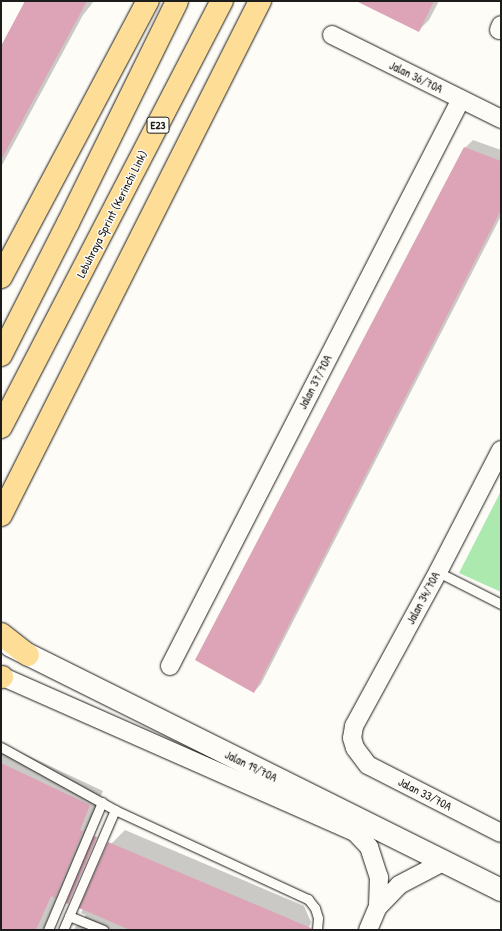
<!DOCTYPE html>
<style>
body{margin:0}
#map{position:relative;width:502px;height:931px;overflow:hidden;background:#fdfcf7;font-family:"Patrick Hand",sans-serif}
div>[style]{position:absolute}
.green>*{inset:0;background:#ace9af}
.shadow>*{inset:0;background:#0003}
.building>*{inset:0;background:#dca4b6}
.roads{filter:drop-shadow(0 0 1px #1c1c1c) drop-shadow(0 0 1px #1c1c1c)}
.service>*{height:9px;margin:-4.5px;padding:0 4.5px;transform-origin:4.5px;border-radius:4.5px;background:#fdfcf7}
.minor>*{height:18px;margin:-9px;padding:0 9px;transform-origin:9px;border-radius:9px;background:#fdfcf7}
.tertiary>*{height:22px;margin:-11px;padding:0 11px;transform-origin:11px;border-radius:11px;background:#fdfcf7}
.motorway>*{height:22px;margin:-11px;padding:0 11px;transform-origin:11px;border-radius:11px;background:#fedd96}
span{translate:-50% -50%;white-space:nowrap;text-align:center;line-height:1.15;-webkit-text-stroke:3px #fdfcf7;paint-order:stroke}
.shield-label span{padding:1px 3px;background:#fdfcf7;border:1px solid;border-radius:3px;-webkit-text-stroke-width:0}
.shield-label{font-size:11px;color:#1c1c1c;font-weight:700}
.street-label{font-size:12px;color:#1c1c1c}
.frame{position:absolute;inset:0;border:2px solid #1c1c1c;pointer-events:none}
</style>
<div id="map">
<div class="green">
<i style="clip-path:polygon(501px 491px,501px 592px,459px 573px)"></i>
</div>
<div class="shadow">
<i style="clip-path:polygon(26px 1px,94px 1px,83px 15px,1px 167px,1px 48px)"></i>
<i style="clip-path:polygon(358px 1px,439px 1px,429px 20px,418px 31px)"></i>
<i style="clip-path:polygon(473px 140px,501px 150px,501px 216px,261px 684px,254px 692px,465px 148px)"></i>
<i style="clip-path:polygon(1px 743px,103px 791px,43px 930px,1px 930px)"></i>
<i style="clip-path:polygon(125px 830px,304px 906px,311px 922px,308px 930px,73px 930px,86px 915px,81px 913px,111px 844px)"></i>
</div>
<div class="building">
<i style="clip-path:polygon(25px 1px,87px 1px,1px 160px,1px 46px)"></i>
<i style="clip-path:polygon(356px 1px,434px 1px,419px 32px)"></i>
<i style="clip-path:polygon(464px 147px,501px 161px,501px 210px,254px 693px,195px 660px)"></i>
<i style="clip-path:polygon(1px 763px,90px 805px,80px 830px,83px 831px,55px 898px,51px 896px,36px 930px,1px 930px)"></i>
<i style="clip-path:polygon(94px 836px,97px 837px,68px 904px,66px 903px)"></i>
<i style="clip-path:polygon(108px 842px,311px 928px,311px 930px,130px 930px,79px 908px)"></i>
</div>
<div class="roads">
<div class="service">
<i style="left:438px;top:572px;width:71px;rotate:26.9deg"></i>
<i style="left:1px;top:747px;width:130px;rotate:28.9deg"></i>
<i style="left:69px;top:916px;width:37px;rotate:22deg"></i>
<i style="left:48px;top:930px;width:139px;rotate:-67.1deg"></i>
<i style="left:63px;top:930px;width:131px;rotate:-66.6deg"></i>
<i style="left:115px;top:810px;width:213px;rotate:24.8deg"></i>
<i style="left:308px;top:899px;width:11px;rotate:52deg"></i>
<i style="left:315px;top:908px;width:10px;rotate:73deg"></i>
<i style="left:318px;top:918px;width:12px;rotate:95deg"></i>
</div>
<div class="minor">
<i style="left:499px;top:30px;width:5px;rotate:-68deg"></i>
<i style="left:332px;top:35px;width:189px;rotate:26.4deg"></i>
<i style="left:501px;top:450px;width:137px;rotate:117.3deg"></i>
<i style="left:438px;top:572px;width:175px;rotate:118.6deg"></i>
<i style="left:354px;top:726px;width:12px;rotate:99deg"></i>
<i style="left:352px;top:738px;width:10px;rotate:73deg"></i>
<i style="left:355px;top:748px;width:21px;rotate:53deg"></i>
<i style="left:368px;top:765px;width:149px;rotate:27.1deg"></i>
<i style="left:170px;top:666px;width:637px;rotate:-62.83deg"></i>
<i style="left:1px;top:676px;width:387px;rotate:23.8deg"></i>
<i style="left:355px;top:832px;width:21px;rotate:47deg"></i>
<i style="left:369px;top:847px;width:32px;rotate:72deg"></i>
<i style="left:379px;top:877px;width:30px;rotate:92deg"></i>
<i style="left:368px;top:930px;width:25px;rotate:-67deg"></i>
<i style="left:378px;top:907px;width:30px;rotate:-46deg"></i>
<i style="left:399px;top:885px;width:52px;rotate:-27.6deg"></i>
</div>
<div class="tertiary">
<i style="left:11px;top:646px;width:547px;rotate:26.47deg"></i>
</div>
<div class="motorway">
<i style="left:1px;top:277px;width:313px;rotate:-62deg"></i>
<i style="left:1px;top:355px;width:148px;rotate:-63.1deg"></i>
<i style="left:68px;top:223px;width:247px;rotate:-63.8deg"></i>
<i style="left:1px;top:427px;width:480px;rotate:-62.6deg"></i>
<i style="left:1px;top:515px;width:576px;rotate:-63.26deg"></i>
<i style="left:1px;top:634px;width:34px;rotate:38deg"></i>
<i style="left:1px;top:677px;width:1px"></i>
</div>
</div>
<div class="shield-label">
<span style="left:158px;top:125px">E23</span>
</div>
<div class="street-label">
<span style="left:416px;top:77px;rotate:26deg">Jalan 36/70A</span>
<span style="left:112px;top:214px;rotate:-63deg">Lebuhraya Sprint (Kerinchi Link)</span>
<span style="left:315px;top:382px;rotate:-63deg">Jalan 37/70A</span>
<span style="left:423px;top:598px;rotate:-62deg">Jalan 34/70A</span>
<span style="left:251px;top:766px;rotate:26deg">Jalan 19/70A</span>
<span style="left:425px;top:794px;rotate:27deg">Jalan 33/70A</span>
</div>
<div class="frame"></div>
</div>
